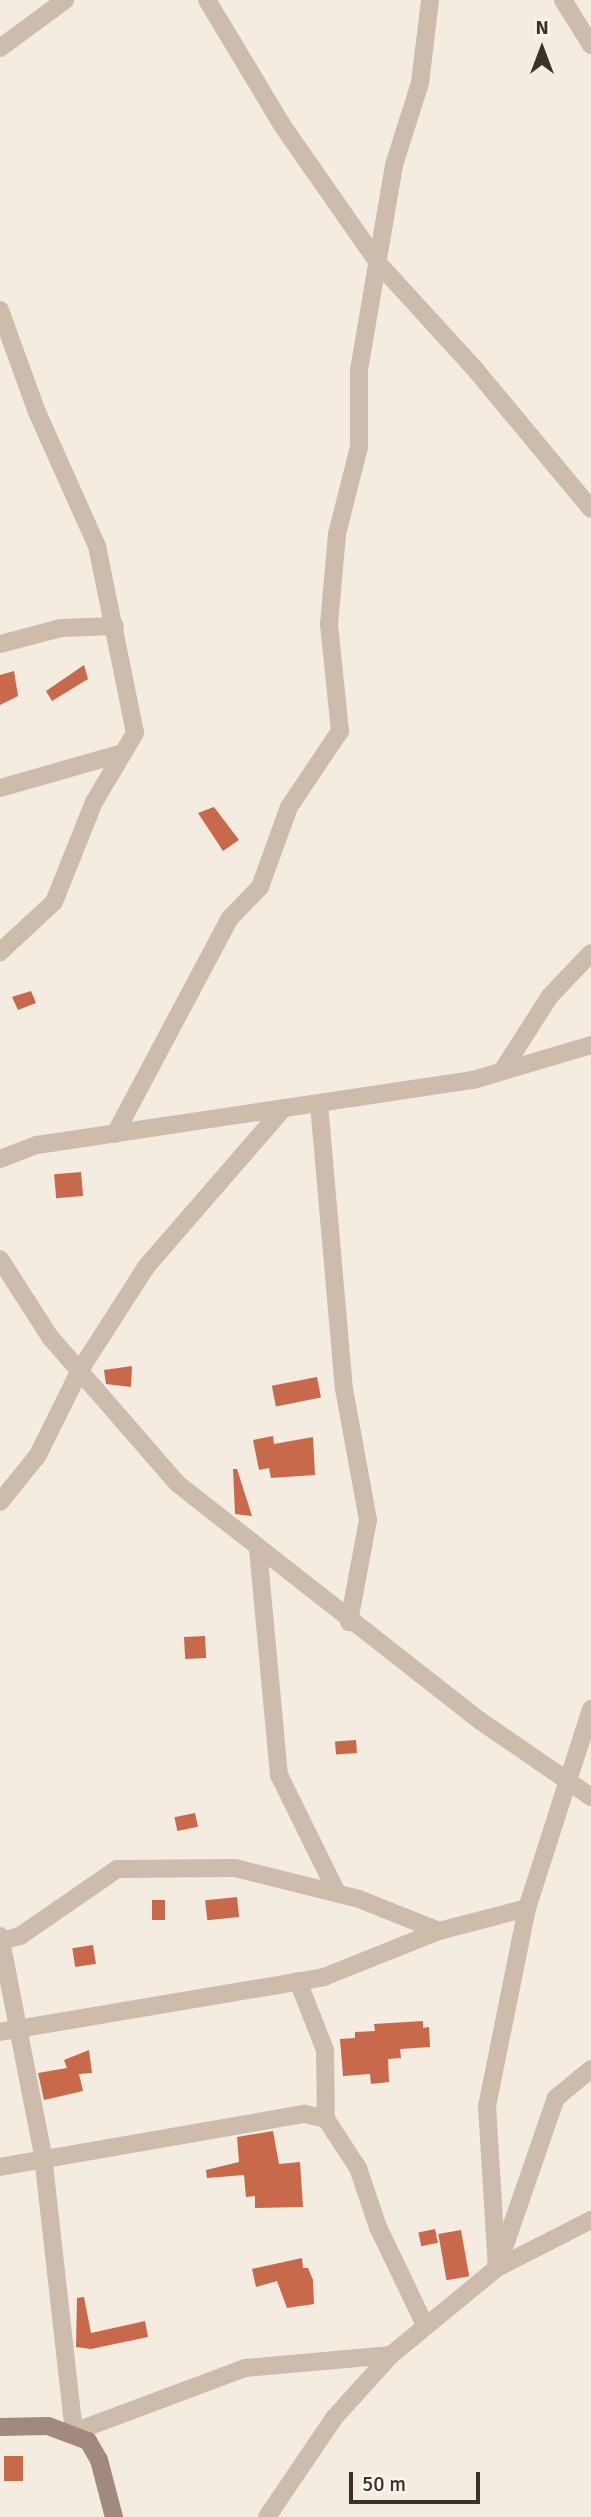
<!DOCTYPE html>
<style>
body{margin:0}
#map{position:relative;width:591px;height:2517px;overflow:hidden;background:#f4ebe1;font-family:Signika,sans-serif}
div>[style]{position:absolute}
.building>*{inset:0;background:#c8694b;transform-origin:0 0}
.street>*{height:18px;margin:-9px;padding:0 9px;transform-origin:9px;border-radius:9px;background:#cdbbac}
.secondary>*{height:18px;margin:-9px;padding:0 9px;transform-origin:9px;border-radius:9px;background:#a18a7d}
span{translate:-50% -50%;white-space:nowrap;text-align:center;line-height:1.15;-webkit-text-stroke:7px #fbf5ee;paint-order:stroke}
.north{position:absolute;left:507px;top:14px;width:70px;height:70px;-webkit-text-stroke:5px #fbf5ee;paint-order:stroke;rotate:0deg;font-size:19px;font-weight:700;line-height:28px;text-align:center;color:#3b302b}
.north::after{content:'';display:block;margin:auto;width:24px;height:32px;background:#3b302b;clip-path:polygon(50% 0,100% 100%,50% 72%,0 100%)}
.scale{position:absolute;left:349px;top:2472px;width:131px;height:32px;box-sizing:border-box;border:4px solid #3b302b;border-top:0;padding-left:9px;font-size:21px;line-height:24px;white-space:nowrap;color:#3b302b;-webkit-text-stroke:5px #fbf5ee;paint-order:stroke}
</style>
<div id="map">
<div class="building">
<i style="clip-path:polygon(84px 665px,88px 679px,52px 701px,46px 691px)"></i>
<i style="clip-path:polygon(14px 671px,18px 696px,0 705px,0 675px)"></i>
<i style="clip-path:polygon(214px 807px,239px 840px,223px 851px,198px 813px)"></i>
<i style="clip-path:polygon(31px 991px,36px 1003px,18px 1010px,12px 997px)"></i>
<i style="left:81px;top:1172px;width:24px;height:27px;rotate:85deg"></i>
<i style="clip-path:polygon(132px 1366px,131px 1387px,106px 1384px,104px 1370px)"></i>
<i style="left:317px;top:1377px;width:21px;height:46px;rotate:79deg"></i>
<i style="clip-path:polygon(273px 1436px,274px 1444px,313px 1437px,315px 1475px,271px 1478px,269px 1468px,259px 1470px,253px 1440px)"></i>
<i style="clip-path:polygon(233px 1469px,237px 1469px,252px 1516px,235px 1514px)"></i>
<i style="left:205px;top:1636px;width:22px;height:21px;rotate:87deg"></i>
<i style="left:356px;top:1740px;width:13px;height:21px;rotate:86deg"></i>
<i style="left:195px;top:1813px;width:14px;height:21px;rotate:78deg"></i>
<i style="left:237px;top:1897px;width:20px;height:32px;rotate:84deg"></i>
<i style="left:152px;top:1900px;width:13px;height:20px"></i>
<i style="left:93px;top:1945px;width:19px;height:21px;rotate:81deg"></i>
<i style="clip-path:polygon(423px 2021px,423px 2028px,429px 2027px,430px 2047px,400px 2049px,401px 2058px,388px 2059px,389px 2082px,371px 2084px,370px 2074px,343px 2076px,340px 2039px,355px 2038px,355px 2032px,375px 2031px,374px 2024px)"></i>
<i style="clip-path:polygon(89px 2050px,92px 2073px,79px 2074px,83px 2091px,44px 2100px,38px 2073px,67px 2068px,64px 2060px)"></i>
<i style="clip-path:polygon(273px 2131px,279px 2164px,300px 2162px,303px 2207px,255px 2208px,255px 2196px,246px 2197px,244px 2175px,207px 2178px,206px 2170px,239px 2162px,237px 2137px)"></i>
<i style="left:435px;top:2229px;width:14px;height:17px;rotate:78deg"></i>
<i style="left:461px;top:2230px;width:47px;height:23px;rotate:80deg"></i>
<i style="clip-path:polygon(302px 2258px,303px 2268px,308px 2268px,313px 2280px,314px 2304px,287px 2308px,277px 2281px,256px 2287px,252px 2269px)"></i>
<i style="clip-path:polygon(84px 2297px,91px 2333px,145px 2321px,148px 2337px,91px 2349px,76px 2347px,77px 2298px)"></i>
<i style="left:4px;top:2456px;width:19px;height:25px"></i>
</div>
<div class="street">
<i style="left:207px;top:0;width:146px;rotate:59deg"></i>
<i style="left:282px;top:125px;width:169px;rotate:55.1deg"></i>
<i style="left:379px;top:264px;width:141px;rotate:47.6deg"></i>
<i style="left:474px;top:368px;width:183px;rotate:50.3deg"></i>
<i style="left:563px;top:0;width:53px;rotate:58.1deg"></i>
<i style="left:0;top:48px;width:81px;rotate:-36.4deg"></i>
<i style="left:0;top:310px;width:109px;rotate:70.1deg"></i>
<i style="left:37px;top:412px;width:147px;rotate:65.9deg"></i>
<i style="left:97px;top:546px;width:191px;rotate:78.5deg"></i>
<i style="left:135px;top:733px;width:80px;rotate:120.7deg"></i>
<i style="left:94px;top:802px;width:108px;rotate:111.8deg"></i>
<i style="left:54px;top:902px;width:74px;rotate:137.2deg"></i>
<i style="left:0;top:644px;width:63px;rotate:-14.7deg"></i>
<i style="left:61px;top:628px;width:54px;rotate:-2.1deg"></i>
<i style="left:0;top:788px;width:128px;rotate:-15.9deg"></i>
<i style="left:502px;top:1071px;width:89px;rotate:-57.4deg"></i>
<i style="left:550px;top:996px;width:59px;rotate:-46.4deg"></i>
<i style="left:319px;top:1104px;width:286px;rotate:85deg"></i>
<i style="left:344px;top:1389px;width:133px;rotate:79.6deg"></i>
<i style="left:368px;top:1520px;width:104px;rotate:100.6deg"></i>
<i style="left:115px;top:1134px;width:245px;rotate:-62deg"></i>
<i style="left:230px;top:918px;width:43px;rotate:-45.9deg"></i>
<i style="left:260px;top:887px;width:85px;rotate:-70.1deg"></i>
<i style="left:289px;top:807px;width:92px;rotate:-56.1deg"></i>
<i style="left:340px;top:731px;width:108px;rotate:-95.9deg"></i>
<i style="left:329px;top:624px;width:90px;rotate:-84.9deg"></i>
<i style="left:337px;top:534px;width:90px;rotate:-75.8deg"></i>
<i style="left:359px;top:447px;width:77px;rotate:-90deg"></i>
<i style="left:359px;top:370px;width:208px;rotate:-80.3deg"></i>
<i style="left:394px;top:165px;width:86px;rotate:-72.4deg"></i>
<i style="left:420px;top:83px;width:84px;rotate:-83.1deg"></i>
<i style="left:0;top:1159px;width:40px;rotate:-21deg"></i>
<i style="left:37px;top:1145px;width:441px;rotate:-8.5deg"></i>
<i style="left:473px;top:1080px;width:123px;rotate:-16.5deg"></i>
<i style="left:0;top:1259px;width:93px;rotate:57.3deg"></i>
<i style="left:50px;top:1337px;width:195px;rotate:49deg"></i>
<i style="left:178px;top:1484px;width:382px;rotate:38.1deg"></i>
<i style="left:479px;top:1720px;width:136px;rotate:34.5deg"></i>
<i style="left:0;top:1502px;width:60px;rotate:-51deg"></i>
<i style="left:38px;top:1455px;width:95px;rotate:-63.7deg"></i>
<i style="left:80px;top:1370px;width:122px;rotate:-57.3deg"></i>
<i style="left:146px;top:1267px;width:209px;rotate:-49.1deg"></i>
<i style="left:258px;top:1549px;width:227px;rotate:84.7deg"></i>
<i style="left:279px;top:1775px;width:131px;rotate:63.8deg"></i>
<i style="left:591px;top:1709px;width:209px;rotate:107.8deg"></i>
<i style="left:527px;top:1908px;width:202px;rotate:101.4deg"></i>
<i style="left:487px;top:2106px;width:162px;rotate:86.5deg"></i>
<i style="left:497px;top:2268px;width:106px;rotate:-27.1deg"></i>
<i style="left:0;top:1936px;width:224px;rotate:78.9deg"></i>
<i style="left:43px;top:2156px;width:278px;rotate:83.6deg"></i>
<i style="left:74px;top:2432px;width:183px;rotate:-20.5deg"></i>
<i style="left:245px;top:2368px;width:147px;rotate:-5.1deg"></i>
<i style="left:1px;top:1941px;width:20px;rotate:-15deg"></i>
<i style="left:20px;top:1936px;width:118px;rotate:-34.6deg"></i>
<i style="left:117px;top:1869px;width:118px;rotate:-0.5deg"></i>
<i style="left:235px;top:1868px;width:128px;rotate:14deg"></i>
<i style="left:359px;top:1899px;width:86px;rotate:21.8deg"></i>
<i style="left:298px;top:1981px;width:74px;rotate:68.6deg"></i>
<i style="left:325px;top:2050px;width:69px;rotate:89.2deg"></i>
<i style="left:326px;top:2119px;width:59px;rotate:56.9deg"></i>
<i style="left:358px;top:2168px;width:62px;rotate:71.3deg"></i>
<i style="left:378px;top:2227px;width:109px;rotate:64.4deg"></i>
<i style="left:0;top:2032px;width:329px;rotate:-9.6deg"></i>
<i style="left:324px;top:1977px;width:124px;rotate:-21.8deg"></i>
<i style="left:439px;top:1931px;width:91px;rotate:-14.6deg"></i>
<i style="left:0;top:2167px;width:310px;rotate:-9.9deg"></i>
<i style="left:305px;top:2114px;width:22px;rotate:13deg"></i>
<i style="left:267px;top:2517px;width:120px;rotate:-55.9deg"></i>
<i style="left:334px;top:2418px;width:85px;rotate:-47.9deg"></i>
<i style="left:391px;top:2355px;width:137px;rotate:-39.4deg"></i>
<i style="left:497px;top:2268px;width:180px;rotate:-70.9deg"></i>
<i style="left:556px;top:2098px;width:45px;rotate:-39.6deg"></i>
</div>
<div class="secondary">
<i style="left:0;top:2427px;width:48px;rotate:-1.2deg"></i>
<i style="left:48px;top:2426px;width:43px;rotate:20.6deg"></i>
<i style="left:88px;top:2441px;width:22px;rotate:60deg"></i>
<i style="left:99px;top:2460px;width:59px;rotate:75.3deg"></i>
</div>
<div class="north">N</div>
<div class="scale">50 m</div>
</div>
